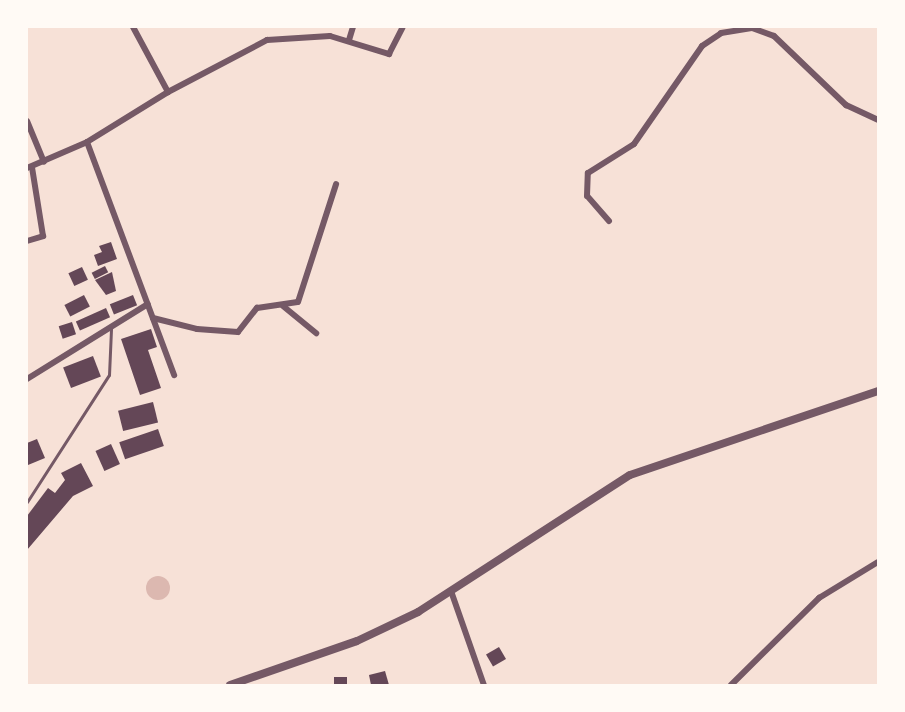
<!DOCTYPE html>
<style>
body{margin:0}
#map{position:relative;width:905px;height:712px;overflow:hidden;background:#f7e1d7;font-family:Manrope,sans-serif}
div>[style]{position:absolute}
.water>*{inset:0;background:#dcb8b0}
.round{border-radius:50%}
.building>*{inset:0;background:#644757;transform-origin:0 0}
.service>*{height:3px;margin:-1.5px;padding:0 1.5px;transform-origin:1.5px;border-radius:1.5px;background:#755966}
.minor>*{height:6px;margin:-3px;padding:0 3px;transform-origin:3px;border-radius:3px;background:#755966}
.tertiary>*{height:8px;margin:-4px;padding:0 4px;transform-origin:4px;border-radius:4px;background:#755966}
span{translate:-50% -50%;white-space:nowrap;text-align:center;line-height:1.15;-webkit-text-stroke:4.5px #fffaf5;paint-order:stroke}
.frame{position:absolute;inset:0;border:28px solid #fffaf5;pointer-events:none}
</style>
<div id="map">
<div class="water">
<i class="round" style="left:146px;top:576px;width:24px;height:24px"></i>
</div>
<div class="building">
<i style="clip-path:polygon(111px 242px,117px 259px,98px 266px,94px 255px,102px 252px,99px 246px)"></i>
<i style="left:105px;top:266px;width:7px;height:15px;rotate:63deg"></i>
<i style="left:82px;top:267px;width:14px;height:15px;rotate:65deg"></i>
<i style="clip-path:polygon(112px 272px,116px 291px,106px 295px,95px 280px)"></i>
<i style="left:84px;top:295px;width:13px;height:22px;rotate:63deg"></i>
<i style="left:133px;top:295px;width:11px;height:25px;rotate:68deg"></i>
<i style="left:106px;top:308px;width:10px;height:33px;rotate:66deg"></i>
<i style="left:72px;top:322px;width:13px;height:14px;rotate:72deg"></i>
<i style="clip-path:polygon(151px 329px,157px 347px,148px 350px,161px 388px,140px 395px,121px 339px)"></i>
<i style="left:93px;top:356px;width:22px;height:32px;rotate:69deg"></i>
<i style="left:153px;top:402px;width:21px;height:36px;rotate:76deg"></i>
<i style="left:158px;top:429px;width:18px;height:41px;rotate:71deg"></i>
<i style="clip-path:polygon(37px 439px,45px 458px,28px 465px,27px 443px)"></i>
<i style="left:111px;top:444px;width:22px;height:17px;rotate:66deg"></i>
<i style="clip-path:polygon(81px 463px,93px 486px,73px 496px,27px 550px,27px 516px,48px 488px,55px 493px,65px 480px,61px 473px)"></i>
<i style="left:499px;top:647px;width:14px;height:15px;rotate:60deg"></i>
<i style="clip-path:polygon(385px 671px,389px 685px,371px 685px,369px 675px)"></i>
<i style="left:334px;top:677px;width:13px;height:8px"></i>
</div>
<div class="service">
<i style="left:27px;top:502px;width:151px;rotate:-57.2deg"></i>
<i style="left:109px;top:375px;width:46px;rotate:-87.5deg"></i>
</div>
<div class="minor">
<i style="left:133px;top:27px;width:74px;rotate:61.7deg"></i>
<i style="left:349px;top:40px;width:14px;rotate:-73deg"></i>
<i style="left:27px;top:121px;width:44px;rotate:67.5deg"></i>
<i style="left:87px;top:142px;width:249px;rotate:69.5deg"></i>
<i style="left:27px;top:168px;width:65px;rotate:-23.4deg"></i>
<i style="left:87px;top:142px;width:95px;rotate:-31.7deg"></i>
<i style="left:168px;top:92px;width:112px;rotate:-27.7deg"></i>
<i style="left:267px;top:40px;width:63px;rotate:-3.6deg"></i>
<i style="left:330px;top:36px;width:62px;rotate:17deg"></i>
<i style="left:389px;top:54px;width:30px;rotate:-63deg"></i>
<i style="left:609px;top:221px;width:33px;rotate:-131deg"></i>
<i style="left:587px;top:196px;width:23px;rotate:-88deg"></i>
<i style="left:588px;top:173px;width:54px;rotate:-32.2deg"></i>
<i style="left:634px;top:144px;width:119px;rotate:-55.2deg"></i>
<i style="left:702px;top:46px;width:23px;rotate:-34deg"></i>
<i style="left:721px;top:33px;width:31px;rotate:-9deg"></i>
<i style="left:752px;top:28px;width:23px;rotate:20deg"></i>
<i style="left:774px;top:36px;width:100px;rotate:43.8deg"></i>
<i style="left:846px;top:105px;width:35px;rotate:25deg"></i>
<i style="left:27px;top:241px;width:17px;rotate:-17deg"></i>
<i style="left:43px;top:236px;width:70px;rotate:-99.1deg"></i>
<i style="left:283px;top:306px;width:43px;rotate:39.3deg"></i>
<i style="left:153px;top:318px;width:45px;rotate:14deg"></i>
<i style="left:197px;top:329px;width:41px;rotate:4.2deg"></i>
<i style="left:238px;top:332px;width:31px;rotate:-52deg"></i>
<i style="left:257px;top:308px;width:41px;rotate:-8.3deg"></i>
<i style="left:298px;top:302px;width:124px;rotate:-72.1deg"></i>
<i style="left:27px;top:379px;width:142px;rotate:-31.8deg"></i>
<i style="left:451px;top:591px;width:100px;rotate:70.7deg"></i>
<i style="left:731px;top:685px;width:124px;rotate:-44.7deg"></i>
<i style="left:819px;top:598px;width:69px;rotate:-31.4deg"></i>
</div>
<div class="tertiary">
<i style="left:230px;top:685px;width:134px;rotate:-19.1deg"></i>
<i style="left:357px;top:641px;width:68px;rotate:-25.4deg"></i>
<i style="left:418px;top:612px;width:252px;rotate:-32.9deg"></i>
<i style="left:630px;top:475px;width:262px;rotate:-18.7deg"></i>
</div>
<div class="frame"></div>
</div>
